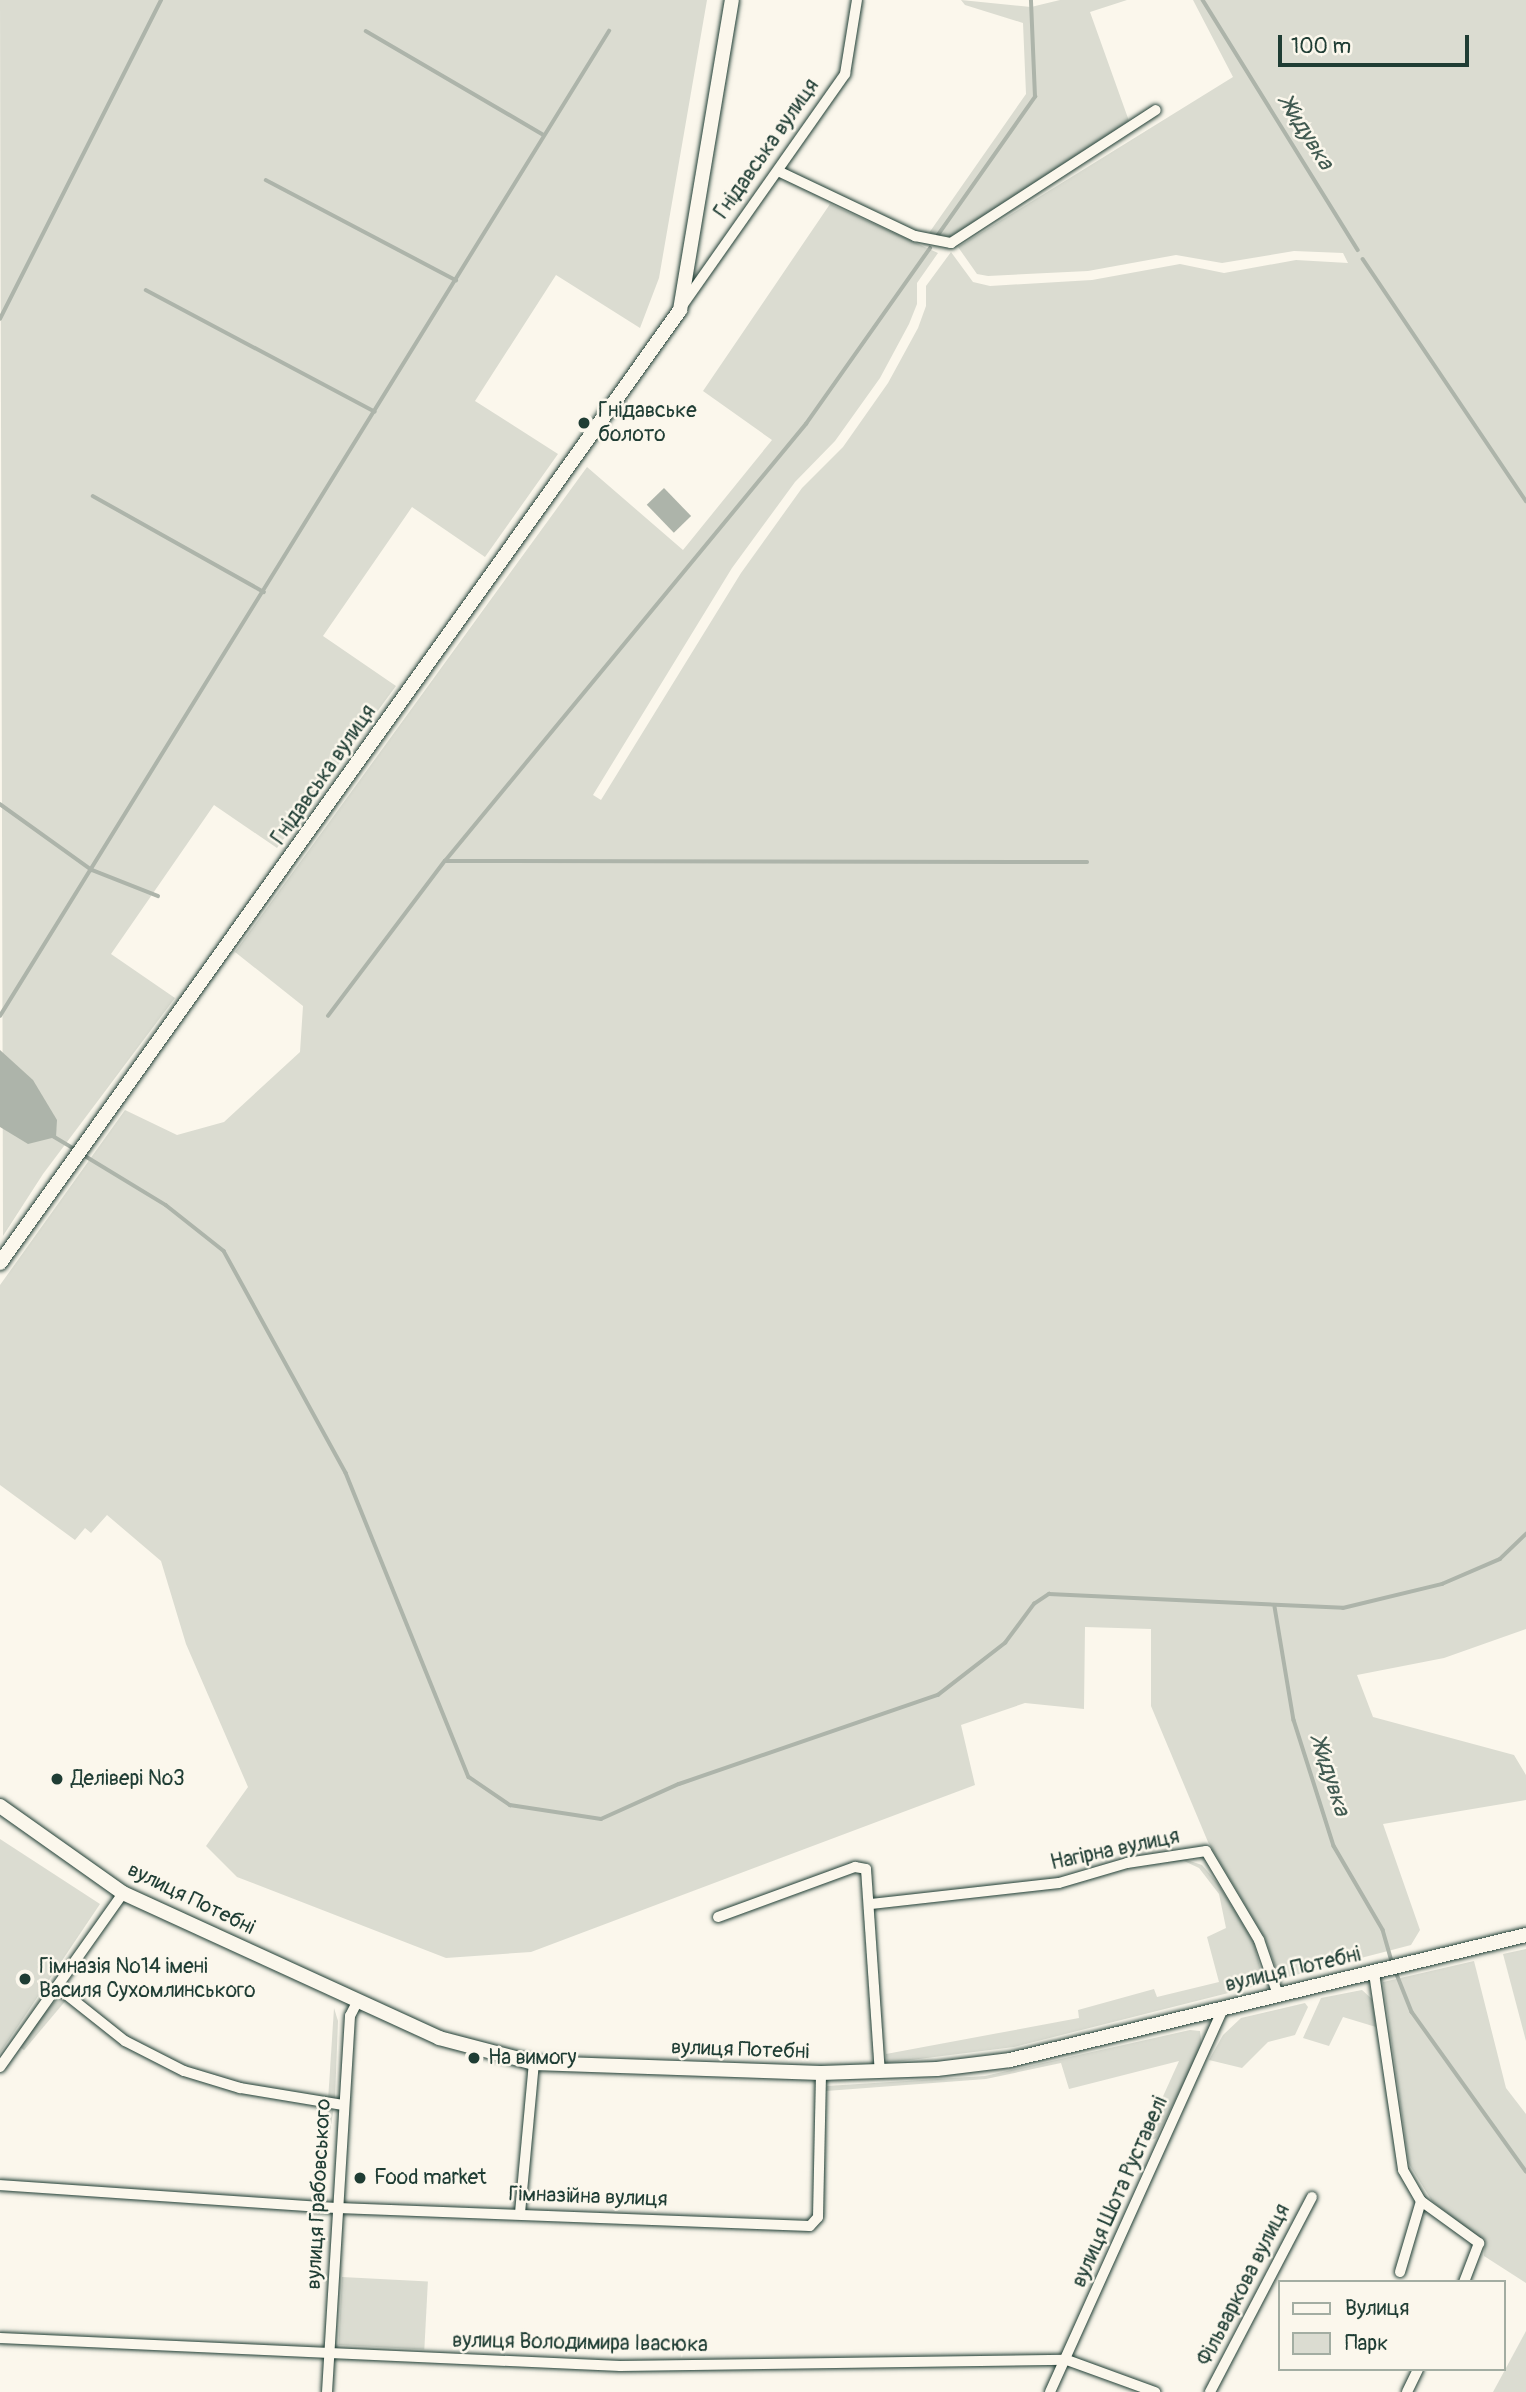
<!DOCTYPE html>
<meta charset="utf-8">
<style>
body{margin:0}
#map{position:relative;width:1526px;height:2392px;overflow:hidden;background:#fbf7ec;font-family:Pangolin,sans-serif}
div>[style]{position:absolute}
.green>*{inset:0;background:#dbdcd1;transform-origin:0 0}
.water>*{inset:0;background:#adb4aa;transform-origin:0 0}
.stream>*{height:3.5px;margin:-1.75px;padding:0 1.75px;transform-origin:1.75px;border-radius:1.75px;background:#adb4aa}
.roads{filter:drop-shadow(0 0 2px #1f3d34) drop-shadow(0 0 2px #1f3d34)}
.street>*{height:10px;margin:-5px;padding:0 5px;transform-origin:5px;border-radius:5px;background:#fbf7ec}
.secondary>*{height:14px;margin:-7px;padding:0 7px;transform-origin:7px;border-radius:7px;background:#fbf7ec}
.dots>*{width:19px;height:19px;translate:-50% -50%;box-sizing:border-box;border:4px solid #fbf7ec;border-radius:50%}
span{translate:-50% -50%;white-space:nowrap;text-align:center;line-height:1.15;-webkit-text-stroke:5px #fbf7ec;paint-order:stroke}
.street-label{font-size:21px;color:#1f3d34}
.poi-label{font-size:21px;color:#1f3d34}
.left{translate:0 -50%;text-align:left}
.water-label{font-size:23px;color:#425b52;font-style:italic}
.legend{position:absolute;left:1278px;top:2280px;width:228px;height:91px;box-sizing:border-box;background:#fbf7ec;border:2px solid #a3ada2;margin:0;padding:9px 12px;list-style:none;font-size:21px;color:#1f3d34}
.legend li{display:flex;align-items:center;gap:14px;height:35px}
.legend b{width:35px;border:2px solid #a3ada2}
.scale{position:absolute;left:1278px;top:35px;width:191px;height:32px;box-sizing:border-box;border:4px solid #1f3d34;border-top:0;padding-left:9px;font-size:21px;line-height:24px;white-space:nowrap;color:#1f3d34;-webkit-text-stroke:5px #fbf7ec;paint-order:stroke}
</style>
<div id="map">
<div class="green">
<i style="clip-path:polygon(0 0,707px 0,659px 278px,640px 328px,556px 275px,475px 401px,558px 454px,485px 557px,412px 507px,323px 636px,396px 686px,277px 848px,214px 805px,111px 954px,175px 998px,43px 1174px,3px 1236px)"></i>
<i style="clip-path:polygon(961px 0,1031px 7px,1060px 0,1127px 0,1090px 12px,1129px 121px,950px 237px,929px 233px,1026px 94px,1023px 23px,965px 5px)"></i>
<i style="clip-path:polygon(1193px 0,1526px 0,1526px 1629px,1444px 1658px,1357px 1675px,1373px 1717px,1514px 1755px,1526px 1775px,1526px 1800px,1383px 1824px,1420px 1930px,1411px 1945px,1280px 1979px,1265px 1938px,1208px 1842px,1151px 1706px,1151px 1629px,1085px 1627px,1084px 1709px,1025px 1703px,961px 1725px,975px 1785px,531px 1952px,446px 1958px,237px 1877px,206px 1846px,248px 1787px,186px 1644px,161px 1561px,107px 1515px,91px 1533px,85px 1528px,75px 1540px,0 1485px,0 1285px,125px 1110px,177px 1135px,224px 1122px,300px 1052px,303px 1006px,235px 952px,587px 467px,683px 550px,772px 440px,703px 391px,830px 204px,938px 253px,917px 283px,917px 304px,909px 324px,880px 378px,835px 441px,795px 482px,732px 568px,593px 795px,601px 800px,741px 573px,802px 488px,843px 447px,888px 383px,918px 328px,926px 306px,926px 286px,951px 252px,973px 282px,990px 286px,1092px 280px,1180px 264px,1224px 273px,1296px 260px,1348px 263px,1343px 253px,1294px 251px,1222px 263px,1176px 255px,1088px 271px,988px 276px,977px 274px,958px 247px,1233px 77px)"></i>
<i style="clip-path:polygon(0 1839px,100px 1904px,0 2053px)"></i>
<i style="clip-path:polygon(1184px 1859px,1202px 1865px,1219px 1885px,1254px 1943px,1264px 1984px,1014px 2047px,887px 2063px,886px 2054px,1079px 2018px,1078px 2010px,1154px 1989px,1157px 1997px,1219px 1982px,1207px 1937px,1226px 1928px,1219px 1894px,1199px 1868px,1184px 1861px,1158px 1863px)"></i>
<i style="clip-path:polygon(1526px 1949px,1526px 2041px,1503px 1954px)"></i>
<i style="clip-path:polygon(1474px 1961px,1506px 2088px,1526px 2114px,1526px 2283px,1484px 2256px,1485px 2243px,1432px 2201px,1409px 2164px,1383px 1982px)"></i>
<i style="clip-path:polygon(1362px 1990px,1372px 1999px,1376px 2027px,1343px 2017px,1329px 2046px,1303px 2038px,1321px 1998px)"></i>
<i style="left:59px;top:1996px;width:8px;height:64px;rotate:40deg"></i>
<i style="clip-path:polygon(1305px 2003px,1308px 2007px,1295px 2035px,1268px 2042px,1242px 2068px,1209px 2060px,1223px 2035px,1241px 2018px)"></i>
<i style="clip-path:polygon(334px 2008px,338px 2021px,335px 2098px,328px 2101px)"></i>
<i style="clip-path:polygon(1190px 2030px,1200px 2031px,1202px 2047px,1156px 2138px,1141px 2145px,1179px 2061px,1069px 2089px,1061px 2063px,986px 2079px,826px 2091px,827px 2086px,985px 2076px)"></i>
<i style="left:328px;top:2106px;width:6px;height:94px;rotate:9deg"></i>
<i style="left:342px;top:2277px;width:86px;height:68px;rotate:3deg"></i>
<i style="clip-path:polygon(1526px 2331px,1526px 2392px,1493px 2392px)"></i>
</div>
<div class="water">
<i style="left:664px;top:488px;width:39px;height:24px;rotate:46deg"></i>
<i style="clip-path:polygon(0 1050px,33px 1080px,57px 1120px,56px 1137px,28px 1144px,0 1127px)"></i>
</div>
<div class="stream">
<i style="left:1203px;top:0;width:294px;rotate:58.2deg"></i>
<i style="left:366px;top:31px;width:206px;rotate:30.3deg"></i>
<i style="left:266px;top:180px;width:215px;rotate:27.8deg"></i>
<i style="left:938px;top:235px;width:169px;rotate:-54.9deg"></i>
<i style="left:1035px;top:97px;width:97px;rotate:-92.4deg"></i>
<i style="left:1363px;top:259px;width:292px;rotate:56deg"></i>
<i style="left:146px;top:290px;width:259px;rotate:28deg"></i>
<i style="left:0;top:319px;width:357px;rotate:-63.2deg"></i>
<i style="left:93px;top:496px;width:196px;rotate:29.3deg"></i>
<i style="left:0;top:804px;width:113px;rotate:35.7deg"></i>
<i style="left:92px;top:870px;width:71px;rotate:21.5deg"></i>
<i style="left:445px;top:861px;width:642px;rotate:0.09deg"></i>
<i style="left:0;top:1016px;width:1158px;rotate:-58.27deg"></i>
<i style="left:328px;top:1016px;width:194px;rotate:-53deg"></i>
<i style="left:445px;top:861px;width:567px;rotate:-50.44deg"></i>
<i style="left:806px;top:424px;width:215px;rotate:-54.8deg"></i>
<i style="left:53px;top:1136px;width:27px;rotate:31deg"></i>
<i style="left:82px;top:1154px;width:98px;rotate:31.3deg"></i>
<i style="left:166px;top:1205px;width:74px;rotate:38.4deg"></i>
<i style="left:224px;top:1251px;width:253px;rotate:61.2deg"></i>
<i style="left:346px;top:1473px;width:328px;rotate:68deg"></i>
<i style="left:469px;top:1777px;width:50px;rotate:34.3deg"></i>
<i style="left:510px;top:1805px;width:92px;rotate:8.7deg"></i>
<i style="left:601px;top:1819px;width:85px;rotate:-24.2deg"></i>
<i style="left:679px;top:1784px;width:274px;rotate:-19deg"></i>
<i style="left:938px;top:1695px;width:85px;rotate:-37.8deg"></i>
<i style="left:1005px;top:1643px;width:49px;rotate:-53.4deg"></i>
<i style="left:1034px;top:1604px;width:18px;rotate:-34deg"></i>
<i style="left:1049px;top:1594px;width:294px;rotate:2.7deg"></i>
<i style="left:1343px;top:1608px;width:102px;rotate:-13.6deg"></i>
<i style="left:1442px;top:1584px;width:63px;rotate:-23.3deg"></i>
<i style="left:1500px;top:1559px;width:36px;rotate:-44deg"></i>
<i style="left:1275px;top:1607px;width:115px;rotate:80.5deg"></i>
<i style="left:1294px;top:1720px;width:132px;rotate:72.4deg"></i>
<i style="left:1334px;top:1846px;width:97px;rotate:59.7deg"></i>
<i style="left:1383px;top:1930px;width:36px;rotate:74deg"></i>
<i style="left:1396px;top:1972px;width:43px;rotate:68.2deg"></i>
<i style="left:1412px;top:2012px;width:196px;rotate:54.4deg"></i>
</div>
<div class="roads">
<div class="street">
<i style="left:778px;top:171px;width:152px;rotate:25.4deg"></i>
<i style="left:915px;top:236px;width:37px;rotate:11deg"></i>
<i style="left:951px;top:243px;width:244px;rotate:-33deg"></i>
<i style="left:682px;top:306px;width:284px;rotate:-54.9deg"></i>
<i style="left:845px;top:74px;width:75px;rotate:-80.8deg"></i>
<i style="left:871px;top:1904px;width:189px;rotate:-6.4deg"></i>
<i style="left:1059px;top:1883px;width:71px;rotate:-16.4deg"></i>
<i style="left:1127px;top:1863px;width:80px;rotate:-8.6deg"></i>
<i style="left:1206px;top:1851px;width:104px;rotate:59.2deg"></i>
<i style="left:1259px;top:1940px;width:58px;rotate:70.9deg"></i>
<i style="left:718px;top:1917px;width:146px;rotate:-20.1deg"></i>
<i style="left:855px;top:1867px;width:11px;rotate:10deg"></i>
<i style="left:866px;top:1869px;width:203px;rotate:86.1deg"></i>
<i style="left:1374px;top:1973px;width:199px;rotate:81.6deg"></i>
<i style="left:1403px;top:2170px;width:36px;rotate:60deg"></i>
<i style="left:1421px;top:2201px;width:72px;rotate:35.9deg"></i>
<i style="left:1479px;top:2243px;width:42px;rotate:111deg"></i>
<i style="left:57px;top:1987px;width:87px;rotate:38.5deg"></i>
<i style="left:125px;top:2041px;width:66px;rotate:27deg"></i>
<i style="left:184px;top:2071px;width:59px;rotate:16.9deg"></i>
<i style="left:240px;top:2088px;width:104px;rotate:9.4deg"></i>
<i style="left:0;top:2067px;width:213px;rotate:-54.7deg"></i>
<i style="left:0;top:2185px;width:339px;rotate:3.9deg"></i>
<i style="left:338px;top:2208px;width:472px;rotate:2.2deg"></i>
<i style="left:810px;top:2226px;width:12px;rotate:-48deg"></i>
<i style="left:818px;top:2217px;width:144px;rotate:-88.8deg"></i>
<i style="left:520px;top:2213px;width:151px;rotate:-84.7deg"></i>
<i style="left:1400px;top:2272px;width:74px;rotate:-73.5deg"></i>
<i style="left:0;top:2338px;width:621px;rotate:2.59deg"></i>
<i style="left:620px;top:2366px;width:447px;rotate:-0.8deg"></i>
<i style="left:1067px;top:2360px;width:94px;rotate:20deg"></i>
<i style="left:327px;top:2392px;width:377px;rotate:-86.5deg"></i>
<i style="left:350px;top:2016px;width:18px;rotate:-63deg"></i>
<i style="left:1050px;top:2392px;width:421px;rotate:-65.7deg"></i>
<i style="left:1210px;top:2392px;width:220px;rotate:-62.4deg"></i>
<i style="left:1407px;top:2392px;width:25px;rotate:-64deg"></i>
</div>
<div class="secondary">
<i style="left:0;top:1263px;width:1171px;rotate:-54.49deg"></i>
<i style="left:680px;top:310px;width:314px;rotate:-80.5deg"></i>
<i style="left:0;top:1806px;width:151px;rotate:35.3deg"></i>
<i style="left:123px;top:1893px;width:348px;rotate:24.6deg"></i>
<i style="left:439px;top:2038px;width:98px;rotate:14.7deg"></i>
<i style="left:534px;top:2063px;width:287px;rotate:2deg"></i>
<i style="left:821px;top:2073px;width:116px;rotate:-2deg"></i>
<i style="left:937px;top:2069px;width:74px;rotate:-7deg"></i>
<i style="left:1010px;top:2060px;width:531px;rotate:-13.62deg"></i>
</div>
</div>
<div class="dots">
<i style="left:584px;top:423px;background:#1f3d34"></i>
<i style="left:57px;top:1779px;background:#1f3d34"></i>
<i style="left:25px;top:1979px;background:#1f3d34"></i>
<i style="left:474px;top:2058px;background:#1f3d34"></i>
<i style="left:360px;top:2178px;background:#1f3d34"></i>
</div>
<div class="street-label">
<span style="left:767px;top:149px;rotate:-55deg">Гнідавська вулиця</span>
<span style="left:324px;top:775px;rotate:-55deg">Гнідавська вулиця</span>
<span style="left:1115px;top:1850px;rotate:-12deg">Нагірна вулиця</span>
<span style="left:191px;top:1899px;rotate:26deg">вулиця Потебні</span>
<span style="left:1293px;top:1970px;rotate:-13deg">вулиця Потебні</span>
<span style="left:740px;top:2050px;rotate:2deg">вулиця Потебні</span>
<span style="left:1120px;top:2192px;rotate:-66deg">вулиця Шота Руставелі</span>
<span style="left:319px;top:2194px;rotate:-87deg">вулиця Грабовського</span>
<span style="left:588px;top:2197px;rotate:2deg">Гімназійна вулиця</span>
<span style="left:1244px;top:2285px;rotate:-63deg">Фільваркова вулиця</span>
<span style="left:580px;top:2343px;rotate:1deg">вулиця Володимира Івасюка</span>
</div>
<div class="poi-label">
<span class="left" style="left:598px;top:423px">Гнідавське<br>болото</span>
<span class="left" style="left:71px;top:1779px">Делівері №3</span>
<span class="left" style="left:39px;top:1979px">Гімназія №14 імені<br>Василя Сухомлинського</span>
<span class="left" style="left:488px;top:2058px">На вимогу</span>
<span class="left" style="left:374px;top:2178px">Food market</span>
</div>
<div class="water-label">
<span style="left:1306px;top:133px;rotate:58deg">Жидувка</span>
<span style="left:1330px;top:1776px;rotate:72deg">Жидувка</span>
</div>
<ul class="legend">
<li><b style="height:9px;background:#fbf7ec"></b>Вулиця</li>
<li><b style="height:19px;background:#dbdcd1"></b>Парк</li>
</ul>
<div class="scale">100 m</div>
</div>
